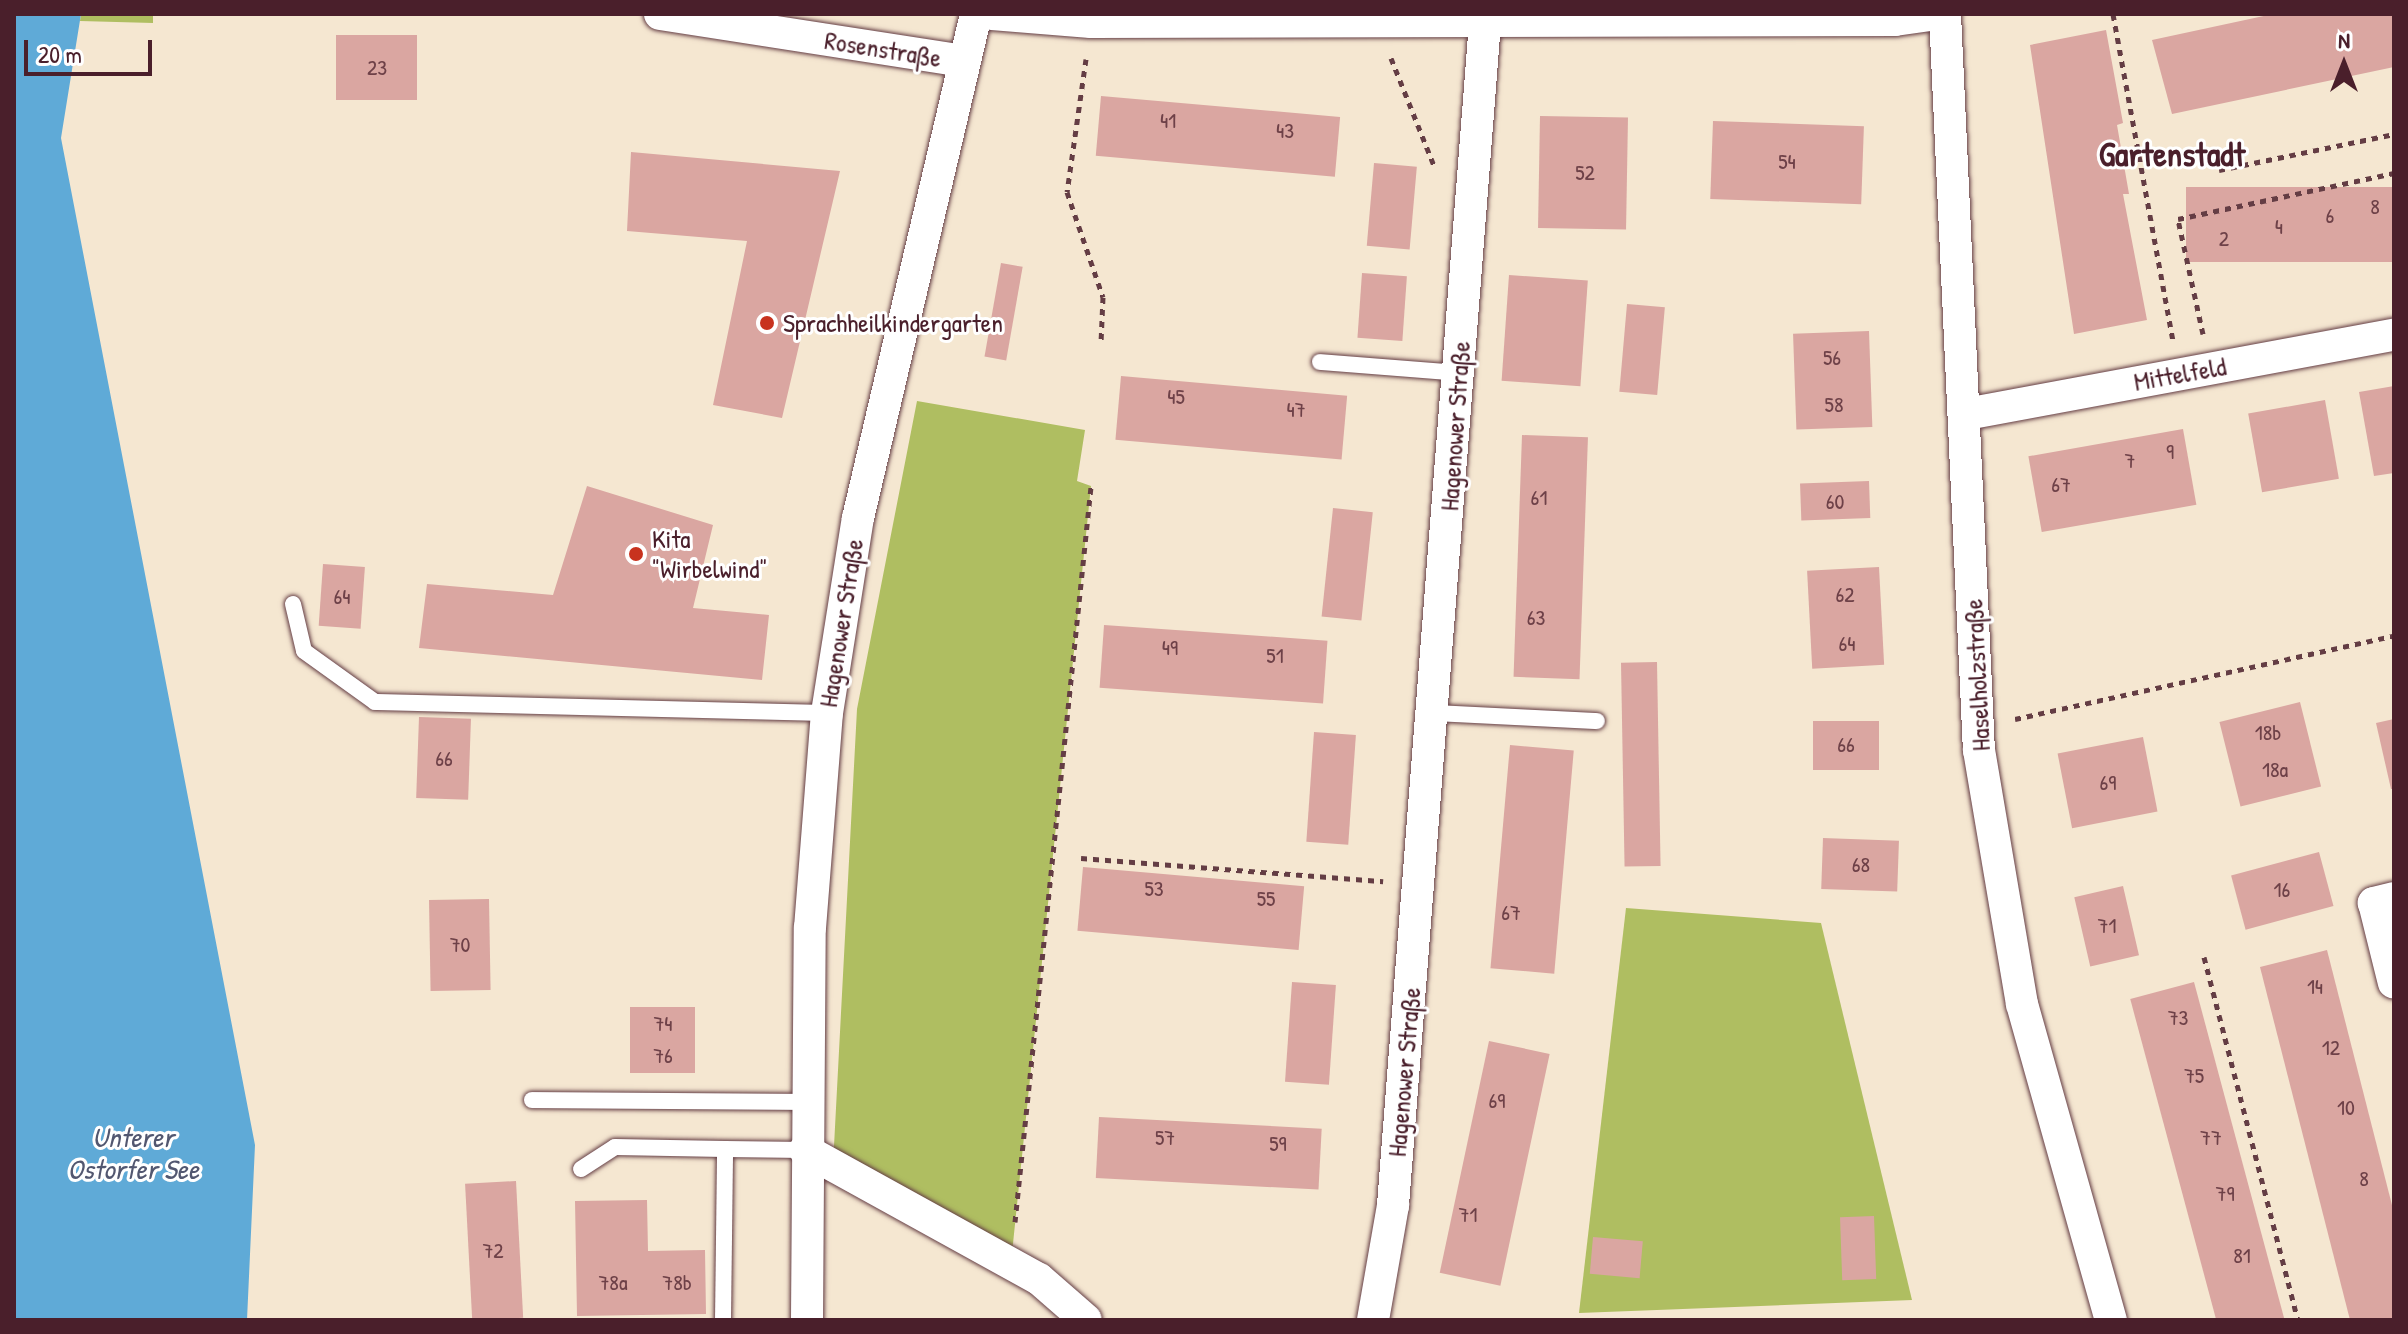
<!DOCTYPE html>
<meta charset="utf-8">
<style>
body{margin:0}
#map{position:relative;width:2408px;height:1334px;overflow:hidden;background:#f5e7d1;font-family:"Patrick Hand",sans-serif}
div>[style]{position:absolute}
.green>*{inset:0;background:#afbe61}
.water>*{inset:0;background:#5faad7}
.building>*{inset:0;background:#daa6a1;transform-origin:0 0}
.path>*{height:5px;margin-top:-2.5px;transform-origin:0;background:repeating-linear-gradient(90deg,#643d44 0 6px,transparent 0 12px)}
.roads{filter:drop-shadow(0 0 2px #643d44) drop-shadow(0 0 2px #643d44)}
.service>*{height:16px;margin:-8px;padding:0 8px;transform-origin:8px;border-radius:8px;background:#fff}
.minor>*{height:32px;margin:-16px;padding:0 16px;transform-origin:16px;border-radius:16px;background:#fff}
.dots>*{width:22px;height:22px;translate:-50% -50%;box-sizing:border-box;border:4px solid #fff;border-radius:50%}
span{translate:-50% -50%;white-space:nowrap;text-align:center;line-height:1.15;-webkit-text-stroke:6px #fff;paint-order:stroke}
.number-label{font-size:22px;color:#6e4148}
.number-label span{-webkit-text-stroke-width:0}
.street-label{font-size:26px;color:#4a1f2b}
.poi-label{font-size:26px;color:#4a1f2b}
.left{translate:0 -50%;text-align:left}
.water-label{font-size:28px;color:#525770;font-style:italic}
.district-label{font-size:34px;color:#4a1f2b;font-weight:700}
.frame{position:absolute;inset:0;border:16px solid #4a1f2b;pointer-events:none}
.north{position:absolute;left:2304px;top:24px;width:80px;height:80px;-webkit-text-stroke:6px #fff;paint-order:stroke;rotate:0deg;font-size:22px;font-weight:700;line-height:32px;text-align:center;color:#4a1f2b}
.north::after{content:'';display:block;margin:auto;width:28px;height:36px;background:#4a1f2b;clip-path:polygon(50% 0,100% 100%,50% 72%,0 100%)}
.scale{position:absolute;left:24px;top:40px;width:128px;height:36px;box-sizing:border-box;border:4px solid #4a1f2b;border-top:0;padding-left:10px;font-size:24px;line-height:28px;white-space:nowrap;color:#4a1f2b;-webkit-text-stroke:6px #fff;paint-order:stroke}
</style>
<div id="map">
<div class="green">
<i style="clip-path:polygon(81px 14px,153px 14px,153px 23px,80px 21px)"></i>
<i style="clip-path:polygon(917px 401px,1085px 430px,1077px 481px,1091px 486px,1011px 1263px,833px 1165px,857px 709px)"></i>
<i style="clip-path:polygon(1626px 908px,1821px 923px,1912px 1300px,1579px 1313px)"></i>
</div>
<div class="water">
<i style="clip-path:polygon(14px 14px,81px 14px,61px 138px,255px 1145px,247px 1320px,14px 1320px)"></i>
</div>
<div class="building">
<i style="clip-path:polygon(2273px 14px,2394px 14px,2394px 67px,2172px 114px,2152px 40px)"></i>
<i style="clip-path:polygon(2106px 30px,2123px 123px,2117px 125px,2129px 194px,2123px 194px,2147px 320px,2074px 334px,2030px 45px)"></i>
<i style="left:336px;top:35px;width:81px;height:65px"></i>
<i style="left:1101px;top:96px;width:240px;height:60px;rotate:5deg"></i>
<i style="left:1540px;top:116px;width:88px;height:112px;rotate:1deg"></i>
<i style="left:1713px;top:121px;width:151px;height:78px;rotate:2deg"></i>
<i style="clip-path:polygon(631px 152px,840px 171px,782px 418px,713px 405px,747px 241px,627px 231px)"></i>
<i style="left:1374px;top:163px;width:43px;height:83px;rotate:5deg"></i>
<i style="left:2394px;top:187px;width:75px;height:208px;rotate:90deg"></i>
<i style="left:1001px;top:263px;width:22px;height:95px;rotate:10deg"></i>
<i style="left:1362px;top:273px;width:45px;height:65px;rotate:4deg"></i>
<i style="left:1509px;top:275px;width:79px;height:106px;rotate:4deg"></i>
<i style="left:1627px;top:304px;width:38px;height:88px;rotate:5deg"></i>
<i style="left:1869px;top:331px;width:96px;height:76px;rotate:88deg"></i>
<i style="left:1121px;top:376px;width:227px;height:64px;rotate:5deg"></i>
<i style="clip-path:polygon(2394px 386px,2394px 473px,2374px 476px,2359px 392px)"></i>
<i style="left:2325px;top:400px;width:80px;height:78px;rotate:80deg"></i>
<i style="left:2183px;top:429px;width:77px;height:157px;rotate:80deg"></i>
<i style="left:1522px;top:435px;width:66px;height:242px;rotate:2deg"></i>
<i style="left:1869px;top:481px;width:37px;height:69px;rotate:88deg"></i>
<i style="clip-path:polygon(587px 486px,713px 525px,693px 608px,769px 615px,762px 680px,419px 648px,427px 584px,553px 595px)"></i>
<i style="left:1333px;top:508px;width:40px;height:109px;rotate:6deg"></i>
<i style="left:323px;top:564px;width:42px;height:62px;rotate:4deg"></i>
<i style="left:1879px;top:567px;width:98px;height:72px;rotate:87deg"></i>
<i style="left:1104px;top:625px;width:224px;height:63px;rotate:4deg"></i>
<i style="left:1657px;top:662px;width:204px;height:36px;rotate:89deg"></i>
<i style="left:2300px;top:702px;width:87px;height:83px;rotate:76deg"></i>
<i style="left:419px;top:717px;width:52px;height:81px;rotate:2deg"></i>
<i style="clip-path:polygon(2394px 719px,2394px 789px,2391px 789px,2376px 723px)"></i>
<i style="left:1813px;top:721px;width:66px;height:49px"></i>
<i style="left:1314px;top:732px;width:42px;height:110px;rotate:4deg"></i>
<i style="left:2143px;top:737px;width:76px;height:87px;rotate:79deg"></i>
<i style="left:1510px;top:745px;width:64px;height:224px;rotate:5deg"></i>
<i style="left:1823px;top:838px;width:76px;height:51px;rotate:2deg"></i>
<i style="left:2319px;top:852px;width:56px;height:91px;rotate:75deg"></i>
<i style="left:1083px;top:867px;width:222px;height:64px;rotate:5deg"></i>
<i style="left:2123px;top:886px;width:71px;height:50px;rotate:77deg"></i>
<i style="left:489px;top:899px;width:91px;height:60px;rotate:89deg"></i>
<i style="clip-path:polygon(2327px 950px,2394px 1213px,2394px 1320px,2350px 1320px,2260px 967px)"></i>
<i style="left:1292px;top:982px;width:44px;height:100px;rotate:4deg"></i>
<i style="left:2194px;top:982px;width:349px;height:66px;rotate:75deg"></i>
<i style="left:630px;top:1007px;width:65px;height:66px"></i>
<i style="left:1489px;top:1041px;width:62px;height:237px;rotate:12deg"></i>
<i style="left:1099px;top:1117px;width:223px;height:61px;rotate:3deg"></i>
<i style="left:516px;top:1181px;width:137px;height:51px;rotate:87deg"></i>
<i style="clip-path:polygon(647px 1200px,648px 1251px,705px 1250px,706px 1314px,577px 1316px,575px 1201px)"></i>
<i style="left:1874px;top:1216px;width:63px;height:34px;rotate:88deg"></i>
<i style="left:1593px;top:1237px;width:50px;height:37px;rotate:5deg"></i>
</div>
<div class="path">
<i style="left:2113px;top:14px;width:331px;rotate:79.6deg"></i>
<i style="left:1391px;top:58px;width:118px;rotate:68.2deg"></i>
<i style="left:1086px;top:59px;width:134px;rotate:98.1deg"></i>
<i style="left:1067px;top:192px;width:111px;rotate:71.1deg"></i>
<i style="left:1103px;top:297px;width:46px;rotate:92.5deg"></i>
<i style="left:2219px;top:170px;width:179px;rotate:-11.6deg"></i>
<i style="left:2203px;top:334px;width:118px;rotate:-102.3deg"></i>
<i style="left:2178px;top:219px;width:221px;rotate:-12deg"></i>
<i style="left:2015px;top:719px;width:388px;rotate:-12.4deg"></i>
<i style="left:1081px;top:858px;width:303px;rotate:4.4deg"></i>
<i style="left:2204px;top:957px;width:375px;rotate:75.5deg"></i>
<i style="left:1015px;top:1222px;width:740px;rotate:-84.1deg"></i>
</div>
<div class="roads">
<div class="service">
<i style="left:1320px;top:362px;width:140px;rotate:4.5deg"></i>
<i style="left:293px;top:604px;width:48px;rotate:76.8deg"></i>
<i style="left:304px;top:651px;width:87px;rotate:35.7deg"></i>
<i style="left:375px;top:702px;width:452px;rotate:1.4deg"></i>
<i style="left:1433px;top:713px;width:164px;rotate:2.8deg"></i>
<i style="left:532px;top:1100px;width:273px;rotate:0.4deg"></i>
<i style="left:581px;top:1169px;width:40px;rotate:-32.9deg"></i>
<i style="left:615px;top:1147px;width:110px;rotate:1deg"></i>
<i style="left:723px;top:1320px;width:171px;rotate:-89.3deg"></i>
<i style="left:725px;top:1149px;width:80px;rotate:0.7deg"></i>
</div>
<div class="minor">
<i style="left:660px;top:14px;width:308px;rotate:8.8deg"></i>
<i style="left:992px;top:14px;width:99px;rotate:4.6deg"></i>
<i style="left:1091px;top:22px;width:804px;rotate:-0.14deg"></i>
<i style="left:1895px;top:20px;width:41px;rotate:-8.3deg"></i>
<i style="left:1945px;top:14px;width:737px;rotate:87.36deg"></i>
<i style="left:1979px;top:750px;width:258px;rotate:80.4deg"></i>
<i style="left:2022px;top:1004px;width:328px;rotate:74.3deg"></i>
<i style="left:1966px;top:414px;width:435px;rotate:-10.5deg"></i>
<i style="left:2394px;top:898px;width:21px;rotate:166deg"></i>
<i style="left:2374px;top:903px;width:82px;rotate:76deg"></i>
<i style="left:805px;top:1150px;width:267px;rotate:28.9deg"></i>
<i style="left:1039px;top:1279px;width:62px;rotate:41.1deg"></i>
<i style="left:807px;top:1320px;width:392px;rotate:-89.6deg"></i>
<i style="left:810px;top:928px;width:216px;rotate:-85.5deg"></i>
<i style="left:827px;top:713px;width:197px;rotate:-81deg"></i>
<i style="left:858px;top:518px;width:518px;rotate:-76.82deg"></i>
<i style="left:1373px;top:1320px;width:117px;rotate:-80.1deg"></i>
<i style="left:1393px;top:1205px;width:1187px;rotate:-85.55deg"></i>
</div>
</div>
<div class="dots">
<i style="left:767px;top:323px;background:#c8321e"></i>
<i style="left:636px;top:554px;background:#c8321e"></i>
</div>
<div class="number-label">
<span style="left:377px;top:68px">23</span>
<span style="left:1168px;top:121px">41</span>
<span style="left:1285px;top:131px">43</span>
<span style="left:1787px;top:162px">54</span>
<span style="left:1585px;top:173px">52</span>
<span style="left:2375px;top:207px">8</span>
<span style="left:2330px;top:216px">6</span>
<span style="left:2279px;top:227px">4</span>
<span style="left:2224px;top:239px">2</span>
<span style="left:1832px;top:358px">56</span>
<span style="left:1176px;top:397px">45</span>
<span style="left:1834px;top:405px">58</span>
<span style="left:1296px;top:410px">47</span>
<span style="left:2170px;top:452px">9</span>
<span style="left:2130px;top:461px">7</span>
<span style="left:2061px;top:485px">67</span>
<span style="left:1539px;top:498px">61</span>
<span style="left:1835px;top:502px">60</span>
<span style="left:1845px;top:595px">62</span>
<span style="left:342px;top:597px">64</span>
<span style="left:1536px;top:618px">63</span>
<span style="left:1847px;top:644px">64</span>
<span style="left:1170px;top:648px">49</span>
<span style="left:1275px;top:656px">51</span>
<span style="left:2268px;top:733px">18b</span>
<span style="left:1846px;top:745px">66</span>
<span style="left:444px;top:759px">66</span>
<span style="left:2275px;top:770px">18a</span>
<span style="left:2108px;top:783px">69</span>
<span style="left:1861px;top:865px">68</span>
<span style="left:1154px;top:889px">53</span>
<span style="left:2282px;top:890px">16</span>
<span style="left:1266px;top:899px">55</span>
<span style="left:1511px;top:913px">67</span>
<span style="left:2107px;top:926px">71</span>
<span style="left:460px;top:945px">70</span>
<span style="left:2315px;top:987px">14</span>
<span style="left:2178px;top:1018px">73</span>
<span style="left:663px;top:1024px">74</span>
<span style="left:2331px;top:1048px">12</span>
<span style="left:663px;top:1056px">76</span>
<span style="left:2194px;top:1076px">75</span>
<span style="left:1497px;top:1101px">69</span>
<span style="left:2346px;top:1108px">10</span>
<span style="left:1165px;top:1138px">57</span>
<span style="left:2211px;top:1138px">77</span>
<span style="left:1278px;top:1144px">59</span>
<span style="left:2364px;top:1179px">8</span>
<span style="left:2225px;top:1194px">79</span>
<span style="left:1468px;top:1215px">71</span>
<span style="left:493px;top:1251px">72</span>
<span style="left:2242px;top:1256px">81</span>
<span style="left:613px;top:1283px">78a</span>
<span style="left:677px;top:1283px">78b</span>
</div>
<div class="street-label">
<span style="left:883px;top:49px;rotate:9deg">Rosenstraße</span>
<span style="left:2180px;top:374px;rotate:-10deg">Mittelfeld</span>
<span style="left:1455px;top:426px;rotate:-86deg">Hagenower Straße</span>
<span style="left:841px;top:623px;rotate:-81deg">Hagenower Straße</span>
<span style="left:1977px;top:675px;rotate:-93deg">Haselholzstraße</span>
<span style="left:1404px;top:1072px;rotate:-85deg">Hagenower Straße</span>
</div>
<div class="poi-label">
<span class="left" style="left:783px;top:323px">Sprachheilkindergarten</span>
<span class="left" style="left:652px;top:554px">Kita<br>"Wirbelwind"</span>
</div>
<div class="water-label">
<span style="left:133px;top:1153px">Unterer<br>Ostorfer See</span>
</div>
<div class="district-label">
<span style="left:2172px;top:155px">Gartenstadt</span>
</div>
<div class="frame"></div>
<div class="north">N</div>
<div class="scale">20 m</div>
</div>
